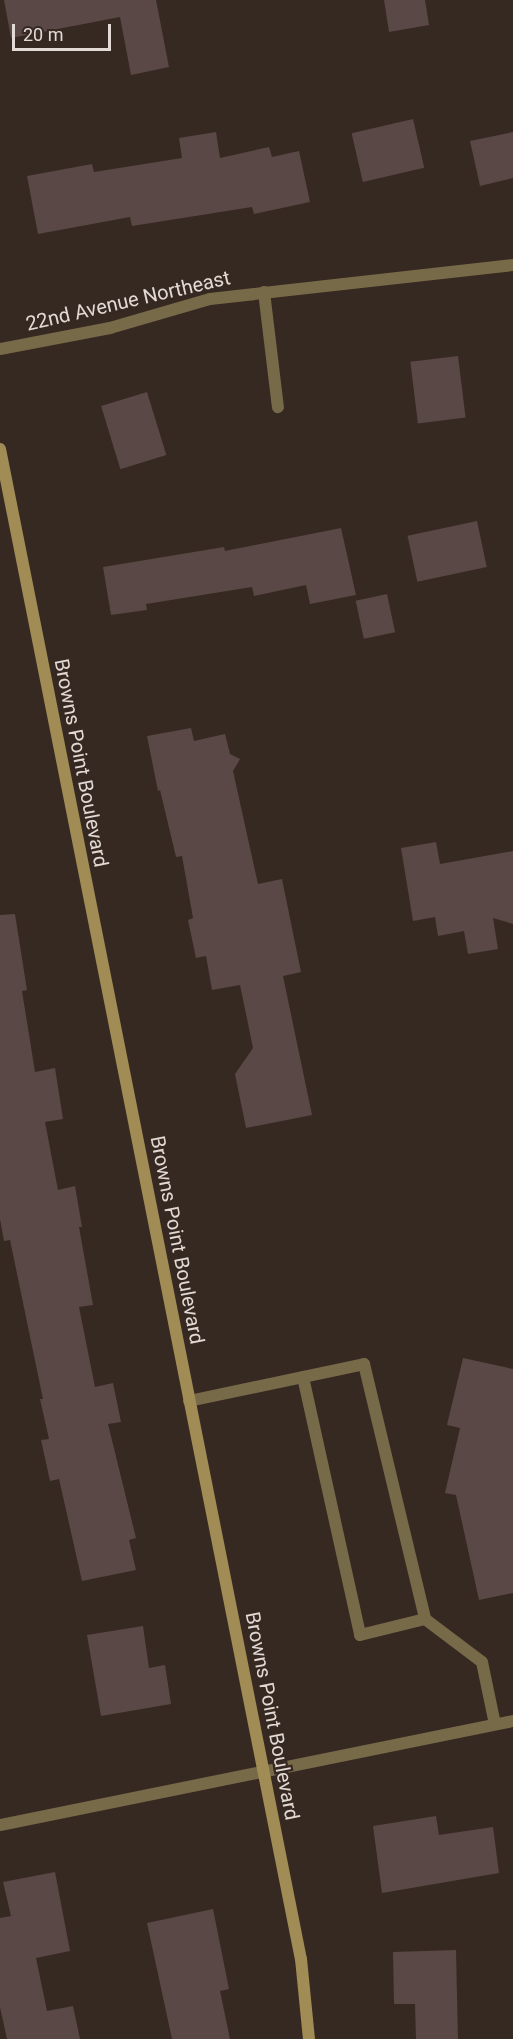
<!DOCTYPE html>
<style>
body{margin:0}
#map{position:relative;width:513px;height:2039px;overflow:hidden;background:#362922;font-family:Roboto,sans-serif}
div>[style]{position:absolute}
.building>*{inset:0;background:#594846;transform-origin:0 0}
.lane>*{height:12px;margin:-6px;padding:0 6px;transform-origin:6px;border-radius:6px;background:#776a48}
.street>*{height:12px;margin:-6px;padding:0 6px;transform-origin:6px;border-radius:6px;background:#776a48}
.secondary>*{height:12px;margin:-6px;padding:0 6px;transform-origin:6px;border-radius:6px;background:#a18c55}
span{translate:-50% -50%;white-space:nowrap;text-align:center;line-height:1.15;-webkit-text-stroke:4.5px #362922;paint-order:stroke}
.street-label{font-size:20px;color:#e3dad5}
.scale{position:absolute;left:12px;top:24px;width:99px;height:27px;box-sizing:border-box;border:3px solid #e3dad5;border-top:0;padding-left:8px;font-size:18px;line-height:21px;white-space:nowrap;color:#e3dad5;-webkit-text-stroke:4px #362922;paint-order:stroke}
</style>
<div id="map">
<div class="building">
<i style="clip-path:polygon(4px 0,156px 0,169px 67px,131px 75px,120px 17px,11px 38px)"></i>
<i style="clip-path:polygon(384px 0,425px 0,429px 25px,389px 32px)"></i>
<i style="left:413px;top:119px;width:50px;height:63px;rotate:77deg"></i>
<i style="clip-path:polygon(216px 132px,220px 158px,269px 147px,272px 157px,299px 151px,310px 202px,254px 214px,252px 207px,132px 226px,130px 217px,38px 234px,27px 176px,92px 164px,94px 172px,182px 158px,179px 138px)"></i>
<i style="clip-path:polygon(513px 132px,513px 178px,480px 186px,470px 141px)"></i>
<i style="left:458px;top:356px;width:62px;height:48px;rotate:83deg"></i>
<i style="left:147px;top:392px;width:66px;height:48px;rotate:73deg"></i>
<i style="left:477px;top:521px;width:47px;height:71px;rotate:78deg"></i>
<i style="clip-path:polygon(341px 528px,356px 595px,310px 604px,306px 585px,254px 596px,252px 587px,146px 604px,147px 610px,111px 615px,103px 567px,224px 547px,225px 551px)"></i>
<i style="left:387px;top:594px;width:39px;height:32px;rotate:78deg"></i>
<i style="clip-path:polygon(191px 728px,194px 741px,225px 734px,230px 754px,240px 759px,233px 771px,258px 884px,282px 879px,301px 972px,283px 976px,312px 1115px,246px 1128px,235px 1074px,253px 1048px,240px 985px,212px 990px,206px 956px,196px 958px,188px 920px,193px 918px,182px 856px,176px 857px,160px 790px,158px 791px,147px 736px)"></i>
<i style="clip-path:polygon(436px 842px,440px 864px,513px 851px,513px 924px,493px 918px,498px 949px,468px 954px,464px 931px,438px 936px,435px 917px,413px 921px,401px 848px)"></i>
<i style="clip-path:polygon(15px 914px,27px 990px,22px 991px,35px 1072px,55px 1068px,63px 1119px,45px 1122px,58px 1190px,75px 1186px,82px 1227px,79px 1227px,93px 1305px,79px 1307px,95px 1387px,113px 1383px,121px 1422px,108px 1424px,136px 1538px,129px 1540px,136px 1570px,82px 1581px,59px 1479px,50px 1481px,41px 1440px,49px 1439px,40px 1399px,43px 1399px,10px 1240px,4px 1241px,0 1219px,0 915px)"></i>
<i style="clip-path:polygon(463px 1358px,513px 1369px,513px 1593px,479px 1600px,456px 1495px,445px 1493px,460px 1428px,447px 1425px)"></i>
<i style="clip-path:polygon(143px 1626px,149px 1668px,165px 1665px,171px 1704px,101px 1716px,87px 1635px)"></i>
<i style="clip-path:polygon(436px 1816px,439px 1835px,493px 1827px,499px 1873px,382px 1893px,373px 1826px)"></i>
<i style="clip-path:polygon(55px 1872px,70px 1951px,36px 1958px,47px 2011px,73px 2006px,80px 2039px,7px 2039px,0 2007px,0 1918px,11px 1916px,3px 1882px)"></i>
<i style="clip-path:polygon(213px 1909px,229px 1989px,220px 1991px,230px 2039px,172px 2039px,147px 1923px)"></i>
<i style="clip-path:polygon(456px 1950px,458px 2039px,416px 2039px,415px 2004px,394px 2004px,393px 1952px)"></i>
</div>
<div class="lane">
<i style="left:303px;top:1377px;width:264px;rotate:77.5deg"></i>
<i style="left:360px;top:1635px;width:67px;rotate:-13.8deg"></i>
<i style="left:189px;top:1401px;width:179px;rotate:-11.9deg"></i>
<i style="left:364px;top:1364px;width:262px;rotate:76.5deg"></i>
<i style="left:425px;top:1619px;width:71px;rotate:37deg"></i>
<i style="left:482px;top:1662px;width:63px;rotate:78.2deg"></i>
</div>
<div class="street">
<i style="left:264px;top:292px;width:116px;rotate:83.1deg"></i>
<i style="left:0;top:349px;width:112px;rotate:-10.8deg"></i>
<i style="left:110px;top:328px;width:104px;rotate:-16.2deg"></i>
<i style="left:210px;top:299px;width:305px;rotate:-6.4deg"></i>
<i style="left:0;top:1825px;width:523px;rotate:-11.46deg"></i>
</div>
<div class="secondary">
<i style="left:0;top:449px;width:1540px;rotate:78.73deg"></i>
<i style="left:301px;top:1959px;width:80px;rotate:84.3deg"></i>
</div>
<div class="street-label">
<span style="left:128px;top:301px;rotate:-13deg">22nd Avenue Northeast</span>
<span style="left:81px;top:763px;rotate:79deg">Browns Point Boulevard</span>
<span style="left:177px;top:1240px;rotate:79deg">Browns Point Boulevard</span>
<span style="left:272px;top:1716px;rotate:79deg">Browns Point Boulevard</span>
</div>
<div class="scale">20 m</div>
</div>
